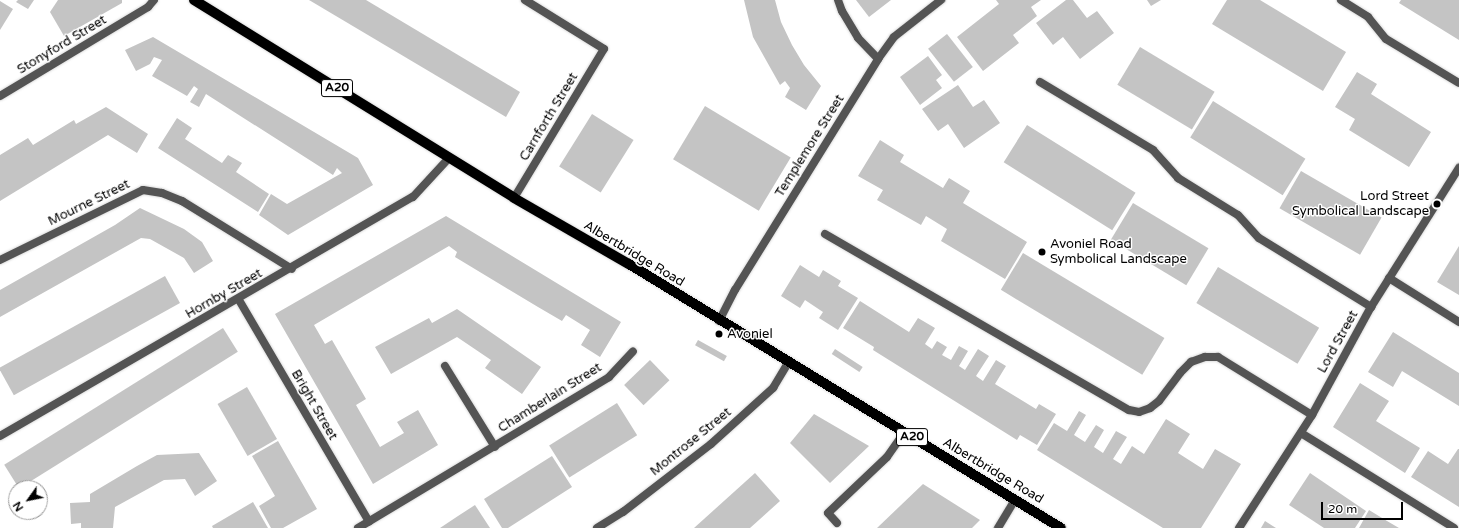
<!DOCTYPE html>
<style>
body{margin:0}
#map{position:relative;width:1459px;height:528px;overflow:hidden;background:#fff;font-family:"Varela Round",sans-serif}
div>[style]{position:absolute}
.building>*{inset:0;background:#c4c4c4;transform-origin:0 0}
.roads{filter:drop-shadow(0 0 1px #dbdbdb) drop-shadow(0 0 1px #dbdbdb)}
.minor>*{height:8px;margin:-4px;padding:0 4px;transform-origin:4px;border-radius:4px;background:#545454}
.primary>*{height:10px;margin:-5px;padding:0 5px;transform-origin:5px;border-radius:5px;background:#000}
.dots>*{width:11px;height:11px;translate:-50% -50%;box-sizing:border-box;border:2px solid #fff;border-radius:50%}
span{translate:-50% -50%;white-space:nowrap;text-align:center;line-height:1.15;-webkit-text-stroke:3px #fff;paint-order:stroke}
.shield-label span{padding:1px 3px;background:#fff;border:1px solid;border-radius:3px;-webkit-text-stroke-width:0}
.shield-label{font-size:12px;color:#000;font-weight:700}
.street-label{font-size:13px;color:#000}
.poi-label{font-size:13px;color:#000}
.right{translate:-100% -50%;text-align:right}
.left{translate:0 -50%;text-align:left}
.north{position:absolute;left:8px;top:480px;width:40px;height:40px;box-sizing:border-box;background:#fff;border:1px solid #999;border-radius:50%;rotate:237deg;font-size:11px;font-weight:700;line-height:16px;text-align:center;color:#000}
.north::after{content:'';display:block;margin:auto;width:14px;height:18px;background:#000;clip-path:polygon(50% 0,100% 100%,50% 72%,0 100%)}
.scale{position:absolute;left:1321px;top:502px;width:82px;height:18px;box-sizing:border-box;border:2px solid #000;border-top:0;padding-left:5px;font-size:12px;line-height:14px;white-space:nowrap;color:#000;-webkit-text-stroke:3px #fff;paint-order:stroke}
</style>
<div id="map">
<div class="building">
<i style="clip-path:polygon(18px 0,34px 0,28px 9px,16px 2px)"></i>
<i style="clip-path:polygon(58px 0,122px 0,122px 3px,64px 36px,50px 12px)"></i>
<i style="clip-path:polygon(309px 0,366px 0,520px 92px,506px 117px)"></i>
<i style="clip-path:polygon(744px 0,775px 0,781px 22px,792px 45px,804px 65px,821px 86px,806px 110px,785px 97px,790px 88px,785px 81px,780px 85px,753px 37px)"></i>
<i style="clip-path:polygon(856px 0,891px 0,869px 17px)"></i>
<i style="clip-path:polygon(996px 0,1041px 0,1031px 7px,1037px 16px,1013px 35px,1019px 43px,983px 71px,957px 37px,999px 4px)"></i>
<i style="clip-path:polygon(1066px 0,1073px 0,1087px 18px,1097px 11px,1114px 33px,1080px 59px,1063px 37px,1053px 45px,1036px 23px)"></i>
<i style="clip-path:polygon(1147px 0,1161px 0,1151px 6px)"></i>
<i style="clip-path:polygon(1227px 0,1260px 0,1346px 52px,1323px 91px,1212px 24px)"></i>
<i style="clip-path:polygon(1401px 0,1459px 0,1459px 40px,1399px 3px)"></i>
<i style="clip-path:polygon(0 1px,13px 9px,0 30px)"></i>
<i style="left:947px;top:34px;width:42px;height:24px;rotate:52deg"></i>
<i style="clip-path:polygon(153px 37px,358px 158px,373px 185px,288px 235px,259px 215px,271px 194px,287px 204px,342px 173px,337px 168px,333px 175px,206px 94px,199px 107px,190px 102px,198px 89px,194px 86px,187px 96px,152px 76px,162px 60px,154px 57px,150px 64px,136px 71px,125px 50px)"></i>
<i style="left:1140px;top:47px;width:87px;height:44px;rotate:31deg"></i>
<i style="clip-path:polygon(928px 56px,942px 75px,936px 80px,942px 88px,920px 105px,900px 77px)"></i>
<i style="clip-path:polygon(1357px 72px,1377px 84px,1371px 94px,1431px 132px,1409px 167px,1349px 130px,1355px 119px,1335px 107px)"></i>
<i style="clip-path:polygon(958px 85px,973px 107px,984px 100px,1000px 123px,964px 148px,948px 124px,938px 131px,922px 109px)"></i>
<i style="left:1213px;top:101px;width:109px;height:43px;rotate:32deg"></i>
<i style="left:705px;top:106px;width:100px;height:62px;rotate:31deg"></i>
<i style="clip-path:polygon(106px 107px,148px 134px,137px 153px,108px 135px,0 201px,0 155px,28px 138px,33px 145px,74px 120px,76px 124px)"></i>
<i style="left:592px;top:114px;width:49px;height:62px;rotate:32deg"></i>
<i style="clip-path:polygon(177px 118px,192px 128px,185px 139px,222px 163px,228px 155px,242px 163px,236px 172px,269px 194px,258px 212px,158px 148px)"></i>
<i style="left:1027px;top:125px;width:128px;height:44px;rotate:32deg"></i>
<i style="clip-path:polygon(880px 140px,904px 155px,900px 162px,943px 188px,949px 178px,970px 191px,963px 203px,1027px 242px,1005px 279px,941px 241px,947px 229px,926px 216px,921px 225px,877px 200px,883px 190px,858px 176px)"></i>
<i style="left:1301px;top:171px;width:93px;height:43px;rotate:30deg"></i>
<i style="left:1133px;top:203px;width:88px;height:43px;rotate:31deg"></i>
<i style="clip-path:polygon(140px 208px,184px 229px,202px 242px,213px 261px,194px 273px,184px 258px,150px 239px,141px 238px,0 317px,0 290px,115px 225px)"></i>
<i style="clip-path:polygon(446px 216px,621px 322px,600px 357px,581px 345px,590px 330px,566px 315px,562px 321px,538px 307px,455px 257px,457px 252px,449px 246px,314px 325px,325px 344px,332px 340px,366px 399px,356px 405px,380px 447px,404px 433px,397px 422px,418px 410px,438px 445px,373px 484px,275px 314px)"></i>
<i style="clip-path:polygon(1459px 246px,1459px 295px,1437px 282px)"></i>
<i style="left:1023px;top:253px;width:165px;height:43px;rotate:31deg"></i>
<i style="clip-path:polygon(800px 265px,819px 277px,823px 270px,841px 281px,838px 286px,858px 298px,838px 330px,819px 318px,823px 312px,805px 300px,800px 308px,781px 296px)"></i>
<i style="left:1218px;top:267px;width:118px;height:42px;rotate:31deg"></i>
<i style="left:165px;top:276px;width:31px;height:190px;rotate:61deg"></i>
<i style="clip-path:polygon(860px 301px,909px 332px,918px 318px,935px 328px,925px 344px,932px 349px,937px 341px,947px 347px,942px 355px,951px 360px,959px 346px,968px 351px,959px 366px,965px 370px,978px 349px,989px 356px,976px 376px,983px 381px,996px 360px,1006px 366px,995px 384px,1036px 409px,1039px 404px,1056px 414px,1037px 445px,1020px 435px,1017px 440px,873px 350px,874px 347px,843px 328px)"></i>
<i style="clip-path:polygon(457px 309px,541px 367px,522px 394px,485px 368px,491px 360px,457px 337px,391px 374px,375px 347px,429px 318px,432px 323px)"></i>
<i style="left:223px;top:328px;width:28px;height:258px;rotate:58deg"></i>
<i style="clip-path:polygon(1393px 332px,1459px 373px,1459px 406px,1402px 371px,1393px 387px,1368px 372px)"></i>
<i style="left:698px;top:340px;width:33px;height:6px;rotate:29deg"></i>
<i style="left:835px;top:349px;width:33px;height:6px;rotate:33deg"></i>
<i style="left:650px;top:360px;width:28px;height:36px;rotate:46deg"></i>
<i style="clip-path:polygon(1360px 383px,1389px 401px,1376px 421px,1420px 448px,1405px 473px,1333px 427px)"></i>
<i style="left:247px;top:387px;width:60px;height:34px;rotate:60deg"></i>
<i style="left:617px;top:403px;width:38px;height:80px;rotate:58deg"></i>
<i style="clip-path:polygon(1079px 411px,1086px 415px,1074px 435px,1085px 442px,1096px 425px,1104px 430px,1094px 447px,1103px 453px,1116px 431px,1127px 437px,1113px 459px,1121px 464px,1132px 446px,1144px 454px,1166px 419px,1190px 434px,1178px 453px,1203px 469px,1215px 449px,1241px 464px,1201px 528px,1163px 528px,1037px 450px,1054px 423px,1067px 431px)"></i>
<i style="clip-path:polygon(814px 414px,869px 446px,830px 483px,790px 443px)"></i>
<i style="clip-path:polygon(278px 441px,317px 509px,283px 528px,271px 528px,259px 506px,275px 496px,252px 456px)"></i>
<i style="clip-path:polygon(1458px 449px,1459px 449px,1459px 507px,1411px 477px,1428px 451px,1448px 464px)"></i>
<i style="clip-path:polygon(199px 453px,217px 481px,195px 496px,185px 479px,164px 480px,115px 507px,113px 528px,81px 528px,81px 523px,71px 524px,70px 503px,90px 502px,90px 494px,137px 466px,157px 455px)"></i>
<i style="clip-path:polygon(552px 456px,572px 487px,508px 528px,502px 528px,484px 499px)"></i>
<i style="clip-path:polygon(755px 473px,780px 501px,750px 528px,694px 528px)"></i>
<i style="clip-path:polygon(1310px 473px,1366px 511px,1355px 528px,1324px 528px,1289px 505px)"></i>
<i style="clip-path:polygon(923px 484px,980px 520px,972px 528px,877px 528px)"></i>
<i style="clip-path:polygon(253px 502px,268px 528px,213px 528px,212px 526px)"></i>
<i style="clip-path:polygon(475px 505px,490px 528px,440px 528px,458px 516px)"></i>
<i style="clip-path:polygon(1369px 510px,1387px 521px,1399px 528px,1359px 528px)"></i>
<i style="clip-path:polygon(1265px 521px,1276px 528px,1261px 528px)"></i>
</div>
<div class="roads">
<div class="minor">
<i style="left:838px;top:0;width:12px;rotate:70deg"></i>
<i style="left:842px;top:11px;width:31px;rotate:59deg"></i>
<i style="left:858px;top:38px;width:29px;rotate:46deg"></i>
<i style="left:1341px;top:0;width:32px;rotate:32deg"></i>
<i style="left:1368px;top:17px;width:28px;rotate:51deg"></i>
<i style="left:1386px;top:39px;width:85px;rotate:31.1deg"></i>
<i style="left:1040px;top:82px;width:132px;rotate:31deg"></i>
<i style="left:1153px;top:150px;width:38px;rotate:48deg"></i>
<i style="left:1178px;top:178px;width:70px;rotate:31.7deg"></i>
<i style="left:1238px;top:215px;width:31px;rotate:48deg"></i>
<i style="left:1259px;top:238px;width:132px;rotate:31.6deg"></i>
<i style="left:0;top:96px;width:173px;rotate:-31deg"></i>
<i style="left:148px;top:7px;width:9px;rotate:-49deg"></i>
<i style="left:514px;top:198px;width:174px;rotate:-58.9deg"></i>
<i style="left:604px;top:49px;width:93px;rotate:-148.2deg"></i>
<i style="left:825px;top:234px;width:351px;rotate:30.1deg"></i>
<i style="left:1129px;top:410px;width:10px;rotate:11deg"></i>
<i style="left:1139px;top:412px;width:12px;rotate:-20deg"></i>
<i style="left:1150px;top:408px;width:11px;rotate:-38deg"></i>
<i style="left:1159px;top:401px;width:35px;rotate:-53deg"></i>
<i style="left:1180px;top:373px;width:16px;rotate:-45deg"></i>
<i style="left:1191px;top:362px;width:15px;rotate:-20deg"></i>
<i style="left:1205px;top:357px;width:13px"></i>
<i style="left:1218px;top:357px;width:110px;rotate:31.7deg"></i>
<i style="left:0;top:260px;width:159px;rotate:-26.1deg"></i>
<i style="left:143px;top:190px;width:19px;rotate:9deg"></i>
<i style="left:162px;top:193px;width:22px;rotate:22deg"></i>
<i style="left:182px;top:201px;width:129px;rotate:31.7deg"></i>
<i style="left:1389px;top:278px;width:83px;rotate:32.2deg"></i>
<i style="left:239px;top:300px;width:257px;rotate:59.6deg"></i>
<i style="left:719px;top:321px;width:35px;rotate:-63deg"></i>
<i style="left:735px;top:290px;width:272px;rotate:-58.2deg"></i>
<i style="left:878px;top:59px;width:27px;rotate:-54deg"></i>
<i style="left:894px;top:37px;width:60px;rotate:-38.2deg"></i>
<i style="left:445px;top:366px;width:95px;rotate:58.3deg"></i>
<i style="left:1301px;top:433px;width:180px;rotate:31.8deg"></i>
<i style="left:0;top:436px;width:477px;rotate:-30.1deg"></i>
<i style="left:413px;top:197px;width:53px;rotate:-47.3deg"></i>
<i style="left:837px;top:523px;width:13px;rotate:-132deg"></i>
<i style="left:828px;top:513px;width:81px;rotate:-43.5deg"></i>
<i style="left:887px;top:457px;width:29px;rotate:-55deg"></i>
<i style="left:358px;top:528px;width:293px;rotate:-31deg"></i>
<i style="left:609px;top:377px;width:35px;rotate:-47deg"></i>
<i style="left:597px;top:528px;width:31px;rotate:-32deg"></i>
<i style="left:623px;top:512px;width:111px;rotate:-37.7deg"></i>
<i style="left:711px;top:444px;width:84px;rotate:-42.1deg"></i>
<i style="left:773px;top:388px;width:29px;rotate:-59deg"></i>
<i style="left:998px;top:528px;width:33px;rotate:-59deg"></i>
<i style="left:1239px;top:528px;width:135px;rotate:-57.1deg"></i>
<i style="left:1312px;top:415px;width:123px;rotate:-61.4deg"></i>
<i style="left:1371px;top:307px;width:165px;rotate:-57.7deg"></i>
</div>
<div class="primary">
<i style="left:194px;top:0;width:376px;rotate:31.7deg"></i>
<i style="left:514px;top:198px;width:133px;rotate:29.9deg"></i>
<i style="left:629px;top:264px;width:506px;rotate:31.43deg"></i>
</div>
</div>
<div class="dots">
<i style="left:1437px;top:204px;background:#000"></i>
<i style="left:1042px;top:252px;background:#000"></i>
<i style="left:719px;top:334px;background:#000"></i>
</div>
<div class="shield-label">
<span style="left:337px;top:88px">A20</span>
<span style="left:912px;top:437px">A20</span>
</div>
<div class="street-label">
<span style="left:62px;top:45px;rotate:-31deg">Stonyford Street</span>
<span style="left:549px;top:117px;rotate:-59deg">Carnforth Street</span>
<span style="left:810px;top:146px;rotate:-58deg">Templemore Street</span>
<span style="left:89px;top:203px;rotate:-26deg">Mourne Street</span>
<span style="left:634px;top:254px;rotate:31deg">Albertbridge Road</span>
<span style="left:224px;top:294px;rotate:-30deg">Hornby Street</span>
<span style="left:1338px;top:342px;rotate:-61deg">Lord Street</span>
<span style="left:550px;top:398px;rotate:-32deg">Chamberlain Street</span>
<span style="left:314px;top:405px;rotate:60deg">Bright Street</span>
<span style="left:691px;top:442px;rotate:-39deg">Montrose Street</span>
<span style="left:993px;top:471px;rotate:31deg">Albertbridge Road</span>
</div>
<div class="poi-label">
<span class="right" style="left:1429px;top:204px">Lord Street<br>Symbolical Landscape</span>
<span class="left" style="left:1050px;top:252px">Avoniel Road<br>Symbolical Landscape</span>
<span class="left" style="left:727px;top:334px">Avoniel</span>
</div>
<div class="north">N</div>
<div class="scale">20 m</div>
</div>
